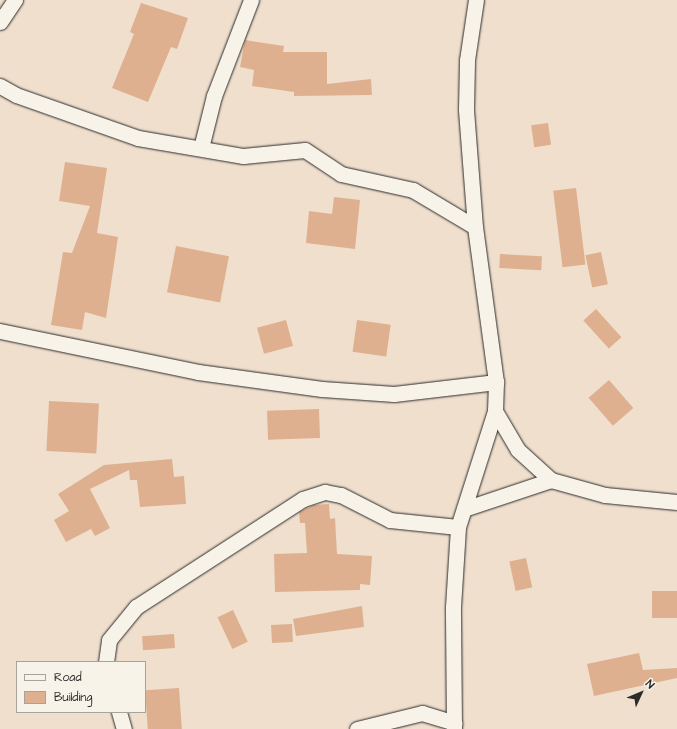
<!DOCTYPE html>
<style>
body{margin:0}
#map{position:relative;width:677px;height:729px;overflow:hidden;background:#f0dfcd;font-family:"Architects Daughter",sans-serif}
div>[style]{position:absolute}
.building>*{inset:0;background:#deb08f;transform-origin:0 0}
.roads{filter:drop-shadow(0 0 1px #2b2b2b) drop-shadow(0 0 1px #2b2b2b)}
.street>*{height:15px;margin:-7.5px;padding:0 7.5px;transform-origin:7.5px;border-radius:7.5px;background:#f7f3e8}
span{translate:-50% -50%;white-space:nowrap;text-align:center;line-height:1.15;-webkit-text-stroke:4px #f7f3e8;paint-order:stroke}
.legend{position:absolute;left:16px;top:661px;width:130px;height:52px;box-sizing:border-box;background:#f7f3e8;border:1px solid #a5a39c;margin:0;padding:5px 7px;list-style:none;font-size:12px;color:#2b2b2b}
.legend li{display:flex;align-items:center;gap:8px;height:20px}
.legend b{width:20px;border:1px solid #a5a39c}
.north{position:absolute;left:621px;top:673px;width:40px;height:40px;-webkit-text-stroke:3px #f7f3e8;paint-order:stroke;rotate:46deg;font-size:11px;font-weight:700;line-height:16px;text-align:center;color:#2b2b2b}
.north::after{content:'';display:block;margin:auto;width:14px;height:18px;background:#2b2b2b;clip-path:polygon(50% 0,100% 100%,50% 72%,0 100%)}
</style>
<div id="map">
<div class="building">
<i style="clip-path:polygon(141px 3px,188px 18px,177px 49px,171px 47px,148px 102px,112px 88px,134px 34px,130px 32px)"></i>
<i style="clip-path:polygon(245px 40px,284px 46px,283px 52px,327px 52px,327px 84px,371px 79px,372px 95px,294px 96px,294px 92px,252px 86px,254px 70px,240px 67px)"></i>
<i style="left:548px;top:123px;width:22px;height:17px;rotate:82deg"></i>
<i style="clip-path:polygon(65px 162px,107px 168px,97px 233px,118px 237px,106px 318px,85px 312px,82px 330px,51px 325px,63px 252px,72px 253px,90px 206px,59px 201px)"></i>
<i style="left:576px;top:188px;width:77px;height:23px;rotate:83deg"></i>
<i style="clip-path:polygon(334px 197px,360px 200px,355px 249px,306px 243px,309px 211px,332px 214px)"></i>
<i style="left:176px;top:246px;width:54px;height:47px;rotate:11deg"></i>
<i style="left:601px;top:252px;width:33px;height:16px;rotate:78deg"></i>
<i style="left:500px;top:254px;width:42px;height:14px;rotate:3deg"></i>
<i style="left:596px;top:309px;width:38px;height:17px;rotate:48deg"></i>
<i style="left:286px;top:320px;width:27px;height:30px;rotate:75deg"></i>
<i style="left:357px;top:320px;width:34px;height:32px;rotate:8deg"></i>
<i style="left:609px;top:380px;width:37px;height:27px;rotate:49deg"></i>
<i style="left:49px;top:401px;width:50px;height:50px;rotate:3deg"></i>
<i style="left:319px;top:409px;width:29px;height:52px;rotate:88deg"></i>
<i style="clip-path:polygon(172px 459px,174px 477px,184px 476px,186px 504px,140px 507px,137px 480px,130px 480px,129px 470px,90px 489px,110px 528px,95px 536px,91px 529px,66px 542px,54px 520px,69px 511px,58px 494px,104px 465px)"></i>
<i style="clip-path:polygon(329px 504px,330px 519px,335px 518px,337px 554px,372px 556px,370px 585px,360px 584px,360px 590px,275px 592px,274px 554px,307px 553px,305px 523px,300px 523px,299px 512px,314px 505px)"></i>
<i style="left:526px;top:558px;width:30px;height:17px;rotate:78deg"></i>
<i style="left:652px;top:591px;width:25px;height:27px"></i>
<i style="clip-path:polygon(362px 606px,364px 627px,296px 636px,293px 619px)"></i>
<i style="left:233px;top:610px;width:35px;height:17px;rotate:65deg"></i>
<i style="left:292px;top:624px;width:18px;height:21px;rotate:87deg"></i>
<i style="left:174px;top:634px;width:14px;height:32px;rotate:86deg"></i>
<i style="clip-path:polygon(639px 653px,643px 670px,677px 668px,677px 678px,594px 696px,587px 664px)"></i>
<i style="left:179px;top:688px;width:41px;height:34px;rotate:86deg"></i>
</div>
<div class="roads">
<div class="street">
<i style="left:0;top:22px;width:27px;rotate:-56deg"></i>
<i style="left:0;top:86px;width:18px;rotate:29deg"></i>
<i style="left:16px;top:95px;width:129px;rotate:19.4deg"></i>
<i style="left:138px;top:138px;width:107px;rotate:9.7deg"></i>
<i style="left:243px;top:156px;width:62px;rotate:-5.5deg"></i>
<i style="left:305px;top:150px;width:43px;rotate:33.7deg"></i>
<i style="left:341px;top:174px;width:74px;rotate:12.5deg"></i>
<i style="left:413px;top:190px;width:72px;rotate:30.8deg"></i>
<i style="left:201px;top:148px;width:54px;rotate:-76deg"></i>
<i style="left:214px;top:96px;width:103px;rotate:-68.9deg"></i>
<i style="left:0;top:331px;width:202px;rotate:11.7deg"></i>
<i style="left:198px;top:372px;width:125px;rotate:7.8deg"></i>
<i style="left:322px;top:389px;width:72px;rotate:4deg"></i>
<i style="left:394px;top:394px;width:103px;rotate:-6.7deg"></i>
<i style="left:495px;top:411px;width:45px;rotate:59.5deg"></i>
<i style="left:518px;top:450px;width:45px;rotate:42.3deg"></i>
<i style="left:551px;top:480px;width:56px;rotate:15.5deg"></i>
<i style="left:605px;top:495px;width:72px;rotate:5.6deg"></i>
<i style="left:464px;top:509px;width:92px;rotate:-18.4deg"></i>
<i style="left:106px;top:662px;width:22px;rotate:-82deg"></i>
<i style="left:109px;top:640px;width:43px;rotate:-50.7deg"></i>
<i style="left:136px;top:607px;width:199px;rotate:-32.9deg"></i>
<i style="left:303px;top:499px;width:23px;rotate:-18deg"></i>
<i style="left:325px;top:492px;width:16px;rotate:11deg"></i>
<i style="left:341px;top:495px;width:55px;rotate:27deg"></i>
<i style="left:390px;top:520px;width:68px;rotate:5.9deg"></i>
<i style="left:119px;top:712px;width:18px;rotate:74deg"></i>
<i style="left:357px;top:729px;width:67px;rotate:-13.8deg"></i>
<i style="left:422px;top:713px;width:34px;rotate:17deg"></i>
<i style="left:454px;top:729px;width:122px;rotate:-90.5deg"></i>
<i style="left:453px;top:607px;width:80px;rotate:-86.4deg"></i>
<i style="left:458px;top:527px;width:122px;rotate:-72.3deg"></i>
<i style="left:495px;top:411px;width:29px;rotate:-88deg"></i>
<i style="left:496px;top:382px;width:156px;rotate:-97.7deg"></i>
<i style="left:475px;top:227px;width:118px;rotate:-94.4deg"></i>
<i style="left:466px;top:109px;width:49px;rotate:-88.8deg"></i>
<i style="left:467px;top:60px;width:61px;rotate:-81.5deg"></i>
</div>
</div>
<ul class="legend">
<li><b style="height:5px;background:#f7f3e8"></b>Road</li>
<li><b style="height:11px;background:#deb08f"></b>Building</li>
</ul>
<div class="north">N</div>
</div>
